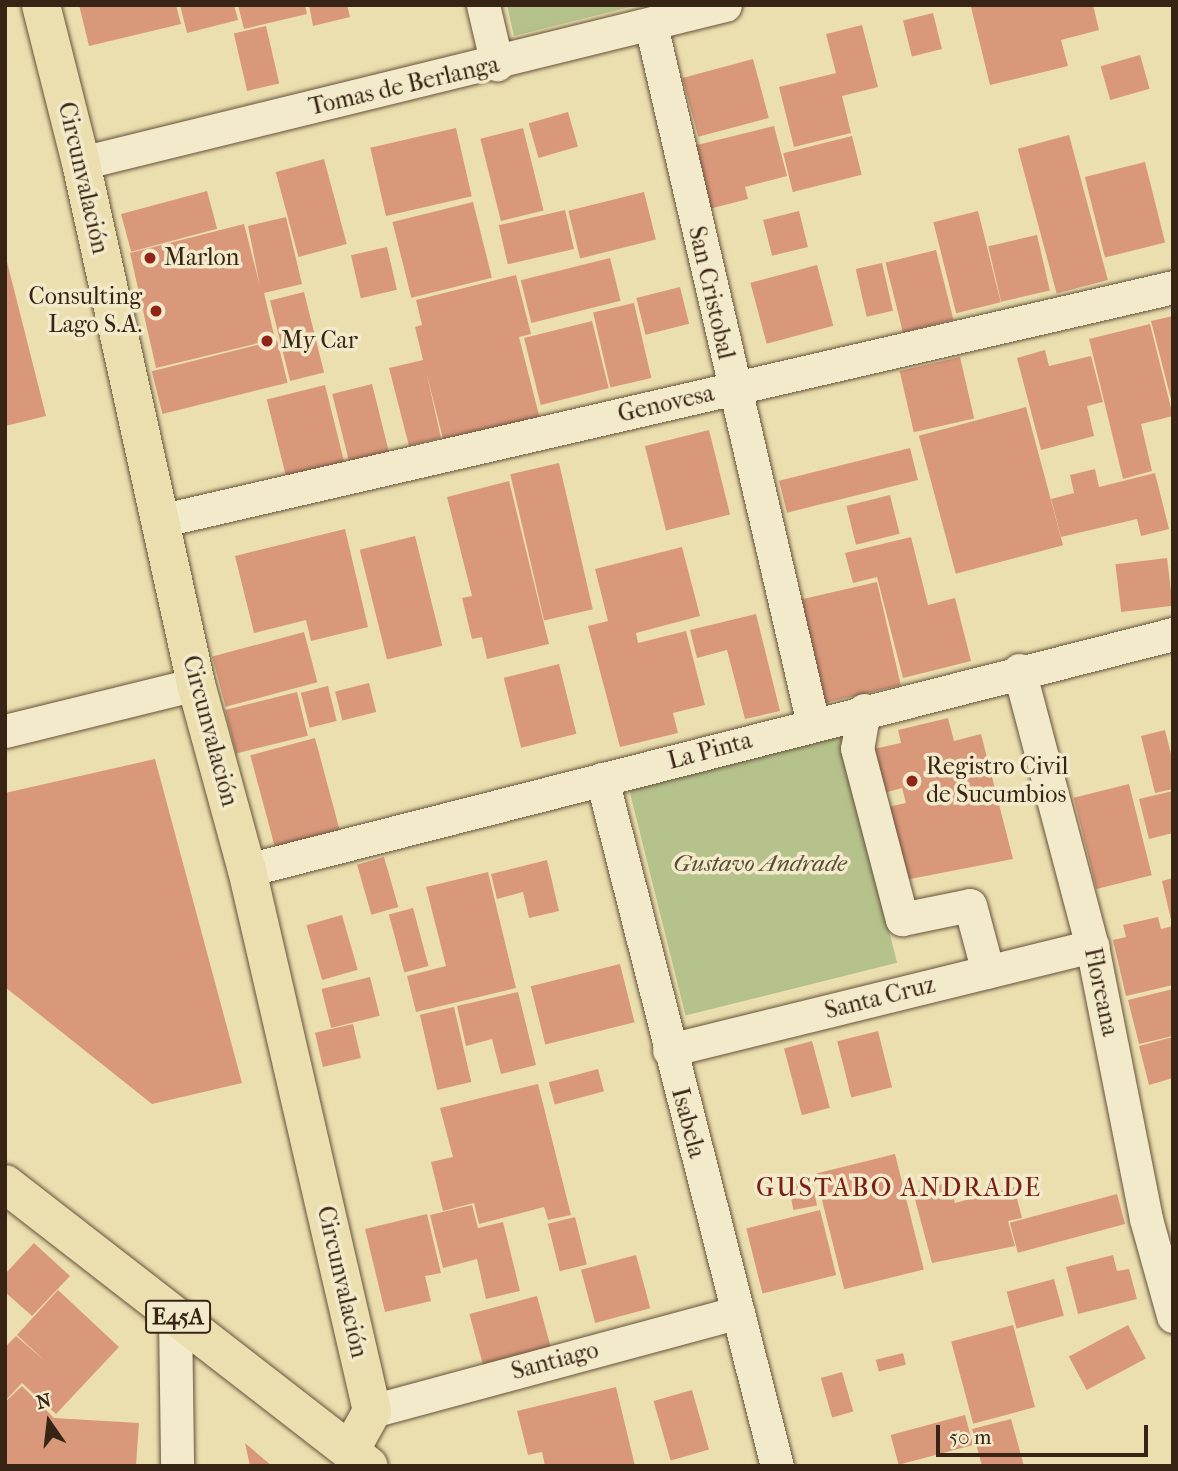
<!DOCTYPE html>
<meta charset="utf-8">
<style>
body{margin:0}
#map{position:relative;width:1178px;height:1471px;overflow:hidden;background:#ecdfaf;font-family:"IM FELL French Canon",serif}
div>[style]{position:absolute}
.green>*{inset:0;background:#b6c28c;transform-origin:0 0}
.building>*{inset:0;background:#da987b;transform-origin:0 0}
.roads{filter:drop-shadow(0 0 2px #65533b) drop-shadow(0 0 2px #65533b)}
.minor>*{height:33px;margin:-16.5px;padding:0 16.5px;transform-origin:16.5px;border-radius:16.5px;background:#f3eacb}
.major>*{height:38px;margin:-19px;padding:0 19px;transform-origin:19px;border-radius:19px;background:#ecdfaf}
.highway>*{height:38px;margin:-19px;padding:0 19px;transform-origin:19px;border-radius:19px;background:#ecdfaf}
.dots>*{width:19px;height:19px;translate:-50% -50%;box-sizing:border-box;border:4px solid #f3eacb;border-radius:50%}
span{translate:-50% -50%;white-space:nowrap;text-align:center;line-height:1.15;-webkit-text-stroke:7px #f3eacb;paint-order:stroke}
.shield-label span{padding:2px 5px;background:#f3eacb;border:2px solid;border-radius:5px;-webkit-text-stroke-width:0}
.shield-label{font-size:23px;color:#382414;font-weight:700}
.street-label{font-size:24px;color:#382414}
.poi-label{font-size:24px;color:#382414}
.left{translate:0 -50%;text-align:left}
.right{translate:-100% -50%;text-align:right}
.park-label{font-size:24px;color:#584c32;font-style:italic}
.neighbourhood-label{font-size:26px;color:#7a1f14;letter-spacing:2px}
.frame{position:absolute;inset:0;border:7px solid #382414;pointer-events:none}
.north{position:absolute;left:14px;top:1387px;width:70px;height:70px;-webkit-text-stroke:5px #f3eacb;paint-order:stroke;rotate:346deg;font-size:19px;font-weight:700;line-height:28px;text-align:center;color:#382414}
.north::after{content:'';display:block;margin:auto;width:24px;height:32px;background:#382414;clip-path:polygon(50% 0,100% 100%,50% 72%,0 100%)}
.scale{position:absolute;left:936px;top:1425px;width:212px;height:32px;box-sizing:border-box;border:4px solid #382414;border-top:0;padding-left:9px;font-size:21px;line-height:24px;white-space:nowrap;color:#382414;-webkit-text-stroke:5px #f3eacb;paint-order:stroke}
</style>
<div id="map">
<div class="green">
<i style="clip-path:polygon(507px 5px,638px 5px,514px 36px)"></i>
<i style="left:839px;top:730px;width:240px;height:218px;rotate:76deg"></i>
</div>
<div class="building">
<i style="clip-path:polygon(79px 5px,176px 5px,181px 24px,89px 46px)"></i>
<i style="clip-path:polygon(180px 5px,234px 5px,238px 20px,187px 33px)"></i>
<i style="clip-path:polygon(238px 5px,305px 5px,307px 14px,244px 29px)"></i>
<i style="clip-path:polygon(309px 5px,347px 5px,350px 17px,313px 26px)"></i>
<i style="clip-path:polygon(1093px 5px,1099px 30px,1061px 40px,1068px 66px,990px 85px,971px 7px)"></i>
<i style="left:933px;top:13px;width:37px;height:31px;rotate:76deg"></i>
<i style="clip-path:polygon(862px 25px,878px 87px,842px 96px,851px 133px,794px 147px,779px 87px,836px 73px,826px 34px)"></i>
<i style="left:266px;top:26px;width:59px;height:33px;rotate:77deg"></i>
<i style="left:1140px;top:55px;width:35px;height:41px;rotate:74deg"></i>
<i style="left:753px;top:59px;width:61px;height:73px;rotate:75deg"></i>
<i style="left:568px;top:112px;width:36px;height:41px;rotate:74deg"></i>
<i style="clip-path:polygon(774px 126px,787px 176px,745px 187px,748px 199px,709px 209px,693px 146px)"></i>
<i style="left:456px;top:128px;width:70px;height:88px;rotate:77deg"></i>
<i style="left:523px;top:128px;width:85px;height:44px;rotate:76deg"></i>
<i style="left:1069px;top:135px;width:150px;height:53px;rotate:75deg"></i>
<i style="left:852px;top:136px;width:40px;height:71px;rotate:76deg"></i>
<i style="left:324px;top:159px;width:88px;height:50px;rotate:75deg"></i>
<i style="left:1145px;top:162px;width:83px;height:62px;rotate:76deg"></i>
<i style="left:207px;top:191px;width:39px;height:89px;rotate:75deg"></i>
<i style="left:644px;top:192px;width:49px;height:78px;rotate:76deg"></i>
<i style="left:473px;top:202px;width:78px;height:83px;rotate:76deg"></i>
<i style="left:565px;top:210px;width:40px;height:68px;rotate:77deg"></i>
<i style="left:799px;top:211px;width:37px;height:37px;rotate:76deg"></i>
<i style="left:978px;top:211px;width:94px;height:46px;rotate:76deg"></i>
<i style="clip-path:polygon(286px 217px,302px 284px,264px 293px,275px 339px,156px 368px,130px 253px,244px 224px,260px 286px,248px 226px)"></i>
<i style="left:1037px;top:235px;width:57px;height:50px;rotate:77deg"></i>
<i style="left:387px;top:247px;width:44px;height:37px;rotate:77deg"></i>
<i style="left:936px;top:250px;width:72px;height:52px;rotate:76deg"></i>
<i style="clip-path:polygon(5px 254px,46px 416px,5px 426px)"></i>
<i style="left:610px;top:258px;width:44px;height:92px;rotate:76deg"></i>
<i style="left:882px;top:263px;width:49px;height:27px;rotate:77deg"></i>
<i style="left:817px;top:265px;width:63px;height:69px;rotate:75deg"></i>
<i style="clip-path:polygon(516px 275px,531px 334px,519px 337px,540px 419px,444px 443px,426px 371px,441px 438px,409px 446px,389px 368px,423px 360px,415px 327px,422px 325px,416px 300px)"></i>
<i style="left:680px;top:287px;width:38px;height:45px;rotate:76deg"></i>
<i style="left:304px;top:292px;width:83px;height:35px;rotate:76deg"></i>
<i style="left:634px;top:303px;width:77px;height:42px;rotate:77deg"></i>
<i style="clip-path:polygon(1173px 316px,1173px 403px,1172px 403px,1151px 321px)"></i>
<i style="left:592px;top:321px;width:69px;height:70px;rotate:76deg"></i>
<i style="clip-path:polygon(1150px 324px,1173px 416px,1141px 424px,1152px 471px,1123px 479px,1089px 339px)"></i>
<i style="left:277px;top:340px;width:44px;height:129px;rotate:76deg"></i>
<i style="clip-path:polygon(1045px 350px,1049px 366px,1091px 356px,1103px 402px,1087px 406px,1094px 436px,1041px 450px,1017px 358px)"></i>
<i style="left:960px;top:357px;width:63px;height:62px;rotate:77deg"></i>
<i style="left:372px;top:384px;width:71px;height:41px;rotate:76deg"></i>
<i style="left:325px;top:385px;width:85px;height:60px;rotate:76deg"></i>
<i style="left:1026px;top:407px;width:143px;height:111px;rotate:75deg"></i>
<i style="left:709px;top:430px;width:87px;height:66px;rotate:76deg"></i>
<i style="left:910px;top:448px;width:33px;height:135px;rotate:76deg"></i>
<i style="left:559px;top:463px;width:150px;height:50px;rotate:77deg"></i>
<i style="clip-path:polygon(1095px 469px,1099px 487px,1155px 473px,1169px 529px,1141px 536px,1137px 519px,1061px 537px,1051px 499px,1074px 493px,1070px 475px)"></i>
<i style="clip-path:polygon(509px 481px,549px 644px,487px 659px,482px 637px,472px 639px,462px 598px,472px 596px,447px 497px)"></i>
<i style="left:890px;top:495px;width:40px;height:45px;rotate:76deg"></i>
<i style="clip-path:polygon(345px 529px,368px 627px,311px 641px,306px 620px,254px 633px,235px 556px)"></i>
<i style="left:415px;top:536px;width:113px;height:57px;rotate:76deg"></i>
<i style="clip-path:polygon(911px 537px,928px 605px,955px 598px,971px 661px,903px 678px,877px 577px,853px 583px,845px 553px)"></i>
<i style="clip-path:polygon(682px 547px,700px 616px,636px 633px,638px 643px,686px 631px,705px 705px,673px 713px,678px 733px,620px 747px,588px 626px,608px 621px,595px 569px)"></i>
<i style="left:1167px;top:558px;width:48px;height:52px;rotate:83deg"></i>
<i style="left:877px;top:582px;width:106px;height:85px;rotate:77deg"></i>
<i style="clip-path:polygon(756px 614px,780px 711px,745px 719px,727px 650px,697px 658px,690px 630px)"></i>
<i style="left:304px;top:632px;width:52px;height:95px;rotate:75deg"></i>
<i style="left:559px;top:664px;width:72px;height:57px;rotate:76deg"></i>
<i style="left:369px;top:683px;width:30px;height:35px;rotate:76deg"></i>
<i style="left:328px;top:686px;width:36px;height:28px;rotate:76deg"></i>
<i style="left:297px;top:692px;width:45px;height:74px;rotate:76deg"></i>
<i style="clip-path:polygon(948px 718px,954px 741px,981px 734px,1013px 859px,905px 880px,887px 807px,906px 803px,902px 788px,884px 793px,873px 749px,901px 743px,898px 730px)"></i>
<i style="clip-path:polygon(1165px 730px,1173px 762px,1173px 789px,1155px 793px,1141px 736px)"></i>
<i style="left:315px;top:738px;width:95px;height:67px;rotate:75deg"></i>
<i style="clip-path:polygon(155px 759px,242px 1083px,152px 1104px,5px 987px,5px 793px)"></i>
<i style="left:1129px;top:784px;width:94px;height:57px;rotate:76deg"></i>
<i style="clip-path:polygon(1173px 791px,1173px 833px,1149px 839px,1139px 799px)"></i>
<i style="left:384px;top:857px;width:52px;height:28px;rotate:74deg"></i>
<i style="clip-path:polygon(547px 860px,559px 911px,529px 918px,523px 892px,497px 899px,491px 874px)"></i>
<i style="clip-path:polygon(488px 872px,516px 988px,416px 1012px,407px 976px,446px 966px,426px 887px)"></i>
<i style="clip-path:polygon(1173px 878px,1173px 924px,1172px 924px,1162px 881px)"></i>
<i style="left:413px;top:908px;width:60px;height:25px;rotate:75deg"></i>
<i style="left:342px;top:915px;width:57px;height:37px;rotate:74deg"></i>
<i style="clip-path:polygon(1158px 917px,1161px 929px,1173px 926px,1173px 985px,1126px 996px,1113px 940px,1126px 937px,1123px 925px)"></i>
<i style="left:620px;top:964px;width:60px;height:92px;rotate:76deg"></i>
<i style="left:370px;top:977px;width:40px;height:50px;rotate:76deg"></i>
<i style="clip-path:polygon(1173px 989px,1173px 1036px,1139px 1044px,1128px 1000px)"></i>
<i style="clip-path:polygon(518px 992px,536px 1065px,501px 1074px,492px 1039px,466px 1046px,457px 1006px)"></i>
<i style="left:454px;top:1007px;width:77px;height:35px;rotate:77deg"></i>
<i style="left:353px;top:1024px;width:35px;height:39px;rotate:77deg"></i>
<i style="left:878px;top:1031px;width:58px;height:42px;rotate:76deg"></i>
<i style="clip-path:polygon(1173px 1037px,1173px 1078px,1149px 1085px,1139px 1046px)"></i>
<i style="left:812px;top:1041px;width:69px;height:29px;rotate:75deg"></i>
<i style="left:598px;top:1069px;width:23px;height:51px;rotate:75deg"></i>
<i style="clip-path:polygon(538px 1084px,571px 1215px,548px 1220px,544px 1207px,479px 1224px,474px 1203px,443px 1211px,431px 1162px,453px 1157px,440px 1108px)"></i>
<i style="left:895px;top:1154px;width:119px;height:82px;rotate:76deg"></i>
<i style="left:812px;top:1180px;width:26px;height:24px;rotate:79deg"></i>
<i style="clip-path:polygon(949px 1182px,955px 1203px,1014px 1187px,1022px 1218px,1008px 1221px,1015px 1246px,932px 1263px,913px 1192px)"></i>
<i style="left:1117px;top:1194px;width:31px;height:111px;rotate:75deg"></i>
<i style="clip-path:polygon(472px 1205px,478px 1228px,503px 1222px,520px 1291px,486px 1299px,477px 1259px,443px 1268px,430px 1215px)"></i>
<i style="left:820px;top:1210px;width:67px;height:76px;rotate:76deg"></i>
<i style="clip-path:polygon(427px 1214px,441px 1273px,425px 1276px,431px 1301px,385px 1312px,365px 1229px)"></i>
<i style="left:575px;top:1217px;width:49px;height:28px;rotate:76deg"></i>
<i style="clip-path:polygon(34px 1243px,70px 1276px,32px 1316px,5px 1292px,5px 1274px)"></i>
<i style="left:636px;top:1255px;width:55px;height:57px;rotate:75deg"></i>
<i style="clip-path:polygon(1113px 1255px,1117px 1271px,1129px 1269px,1137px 1299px,1078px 1314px,1066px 1267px)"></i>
<i style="left:1054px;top:1279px;width:38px;height:49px;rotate:75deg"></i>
<i style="clip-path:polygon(58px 1290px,119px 1347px,56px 1414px,22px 1383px,5px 1401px,5px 1347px,16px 1336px,45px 1361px,17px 1335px)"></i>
<i style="left:537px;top:1296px;width:58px;height:70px;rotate:75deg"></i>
<i style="left:1013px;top:1325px;width:85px;height:64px;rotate:75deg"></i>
<i style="left:1128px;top:1325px;width:38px;height:67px;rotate:62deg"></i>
<i style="left:903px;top:1353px;width:12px;height:28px;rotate:76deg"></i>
<i style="left:842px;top:1372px;width:41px;height:22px;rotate:74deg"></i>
<i style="clip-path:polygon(22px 1386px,54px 1418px,139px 1423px,136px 1466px,5px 1466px,5px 1402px)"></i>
<i style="clip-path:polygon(616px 1387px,635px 1466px,545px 1466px,542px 1452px,528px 1455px,517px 1411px)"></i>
<i style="left:692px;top:1390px;width:62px;height:40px;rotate:74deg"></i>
<i style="left:965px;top:1415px;width:31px;height:77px;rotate:75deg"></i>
<i style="clip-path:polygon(1011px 1419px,1024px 1466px,982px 1466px,972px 1429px)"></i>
<i style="clip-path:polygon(245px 1443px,272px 1466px,250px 1466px)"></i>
</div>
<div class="roads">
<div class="minor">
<i style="left:483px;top:5px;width:61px;rotate:76.7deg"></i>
<i style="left:651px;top:25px;width:718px;rotate:76.95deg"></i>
<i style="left:81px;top:163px;width:663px;rotate:-13.78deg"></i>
<i style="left:159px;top:521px;width:1041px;rotate:-12.99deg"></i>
<i style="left:1019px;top:670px;width:285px;rotate:75.2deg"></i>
<i style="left:1092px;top:946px;width:278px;rotate:78.8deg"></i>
<i style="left:1146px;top:1219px;width:101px;rotate:74.4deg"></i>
<i style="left:864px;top:710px;width:39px;rotate:100deg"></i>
<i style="left:857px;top:748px;width:177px;rotate:75.3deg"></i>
<i style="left:902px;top:919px;width:69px;rotate:-11.6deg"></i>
<i style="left:970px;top:905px;width:69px;rotate:75deg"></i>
<i style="left:5px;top:731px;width:197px;rotate:-13.8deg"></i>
<i style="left:602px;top:779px;width:709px;rotate:75.71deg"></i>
<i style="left:247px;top:870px;width:956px;rotate:-14.3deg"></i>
<i style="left:669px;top:1050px;width:436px;rotate:-13.8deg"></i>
<i style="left:175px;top:1315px;width:151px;rotate:89.2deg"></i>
<i style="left:372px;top:1411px;width:379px;rotate:-15.1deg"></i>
</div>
<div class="major">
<i style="left:41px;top:5px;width:163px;rotate:75.8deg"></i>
<i style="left:81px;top:163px;width:534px;rotate:77.55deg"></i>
<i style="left:196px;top:684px;width:193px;rotate:74.7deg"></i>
<i style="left:247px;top:870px;width:555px;rotate:76.99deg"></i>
<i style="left:372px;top:1411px;width:46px;rotate:118.8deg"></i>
</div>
<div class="highway">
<i style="left:5px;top:1184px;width:460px;rotate:37.8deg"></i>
</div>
</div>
<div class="dots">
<i style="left:150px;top:258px;background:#8f2418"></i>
<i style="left:156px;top:311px;background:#8f2418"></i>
<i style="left:267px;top:341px;background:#8f2418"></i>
<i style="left:912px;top:781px;background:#8f2418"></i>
</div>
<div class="shield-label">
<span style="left:178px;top:1317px">E45A</span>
</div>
<div class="street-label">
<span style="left:404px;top:86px;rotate:-13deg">Tomas de Berlanga</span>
<span style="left:83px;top:178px;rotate:77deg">Circunvalación</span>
<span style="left:711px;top:293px;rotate:77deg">San Cristobal</span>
<span style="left:666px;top:404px;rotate:-13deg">Genovesa</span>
<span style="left:210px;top:731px;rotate:75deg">Circunvalación</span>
<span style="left:710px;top:751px;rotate:-15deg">La Pinta</span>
<span style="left:1101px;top:992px;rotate:78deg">Floreana</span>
<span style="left:880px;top:998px;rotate:-14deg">Santa Cruz</span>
<span style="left:688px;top:1123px;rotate:75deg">Isabela</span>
<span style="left:342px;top:1282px;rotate:77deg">Circunvalación</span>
<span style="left:555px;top:1361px;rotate:-15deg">Santiago</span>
</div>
<div class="poi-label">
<span class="left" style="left:164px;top:258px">Marlon</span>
<span class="right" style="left:142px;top:311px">Consulting<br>Lago S.A.</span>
<span class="left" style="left:281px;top:341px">My Car</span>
<span class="left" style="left:926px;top:781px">Registro Civil<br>de Sucumbios</span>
</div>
<div class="park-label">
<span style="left:760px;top:864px">Gustavo Andrade</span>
</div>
<div class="neighbourhood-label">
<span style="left:899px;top:1188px">GUSTABO ANDRADE</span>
</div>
<div class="frame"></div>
<div class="north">N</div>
<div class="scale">50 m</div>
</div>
